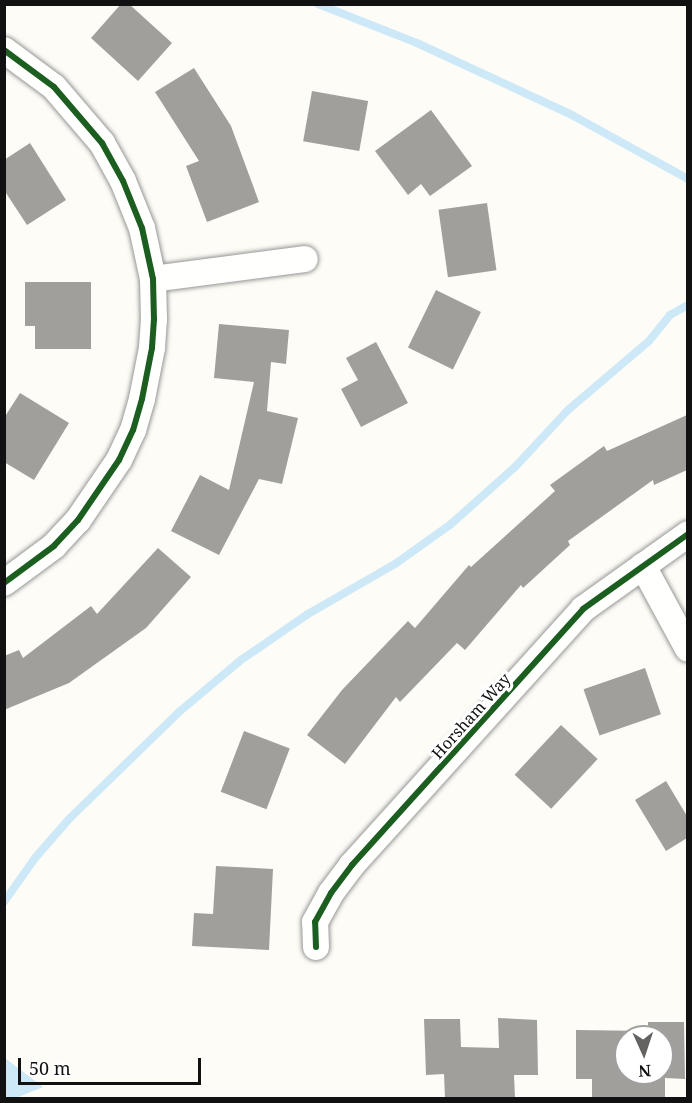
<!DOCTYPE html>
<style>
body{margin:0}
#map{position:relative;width:692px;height:1103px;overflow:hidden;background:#fdfcf7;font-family:"Noto Serif",serif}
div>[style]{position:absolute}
.water>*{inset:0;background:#cde8f7}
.stream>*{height:8px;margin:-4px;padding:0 4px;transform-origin:4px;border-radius:4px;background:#cde8f7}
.building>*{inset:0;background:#a19f9c;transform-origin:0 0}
.roads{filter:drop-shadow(0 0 2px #979795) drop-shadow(0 0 2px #979795)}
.street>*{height:26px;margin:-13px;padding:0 13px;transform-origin:13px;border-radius:13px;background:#fffffe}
.cycleway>*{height:6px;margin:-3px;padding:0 3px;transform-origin:3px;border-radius:3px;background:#1b5e20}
span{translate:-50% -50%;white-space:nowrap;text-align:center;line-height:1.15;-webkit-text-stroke:6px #fff;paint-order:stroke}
.street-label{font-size:16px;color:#111}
.frame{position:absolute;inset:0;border:6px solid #111;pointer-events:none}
.north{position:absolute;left:614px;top:1025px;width:60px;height:60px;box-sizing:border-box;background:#fff;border:2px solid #a0a0a0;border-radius:50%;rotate:177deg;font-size:16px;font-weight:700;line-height:24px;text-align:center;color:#111}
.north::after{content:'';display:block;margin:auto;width:21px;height:27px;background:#646362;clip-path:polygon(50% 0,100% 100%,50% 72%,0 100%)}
.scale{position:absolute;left:18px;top:1058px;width:183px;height:27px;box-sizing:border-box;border:3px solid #111;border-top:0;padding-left:8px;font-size:18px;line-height:21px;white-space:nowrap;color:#111;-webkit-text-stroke:4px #fff;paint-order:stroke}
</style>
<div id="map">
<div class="water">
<i style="clip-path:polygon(5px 1058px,43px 1087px,16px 1098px,5px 1098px)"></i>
</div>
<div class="stream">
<i style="left:318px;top:4px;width:106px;rotate:21.5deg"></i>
<i style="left:417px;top:43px;width:171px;rotate:24.9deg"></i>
<i style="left:572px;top:115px;width:132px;rotate:28.9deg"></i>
<i style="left:4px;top:902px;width:54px;rotate:-54.8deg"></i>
<i style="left:35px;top:858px;width:52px;rotate:-48.9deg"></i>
<i style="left:69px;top:819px;width:153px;rotate:-44.2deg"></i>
<i style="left:179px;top:712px;width:81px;rotate:-40deg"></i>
<i style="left:241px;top:660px;width:81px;rotate:-34.5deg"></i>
<i style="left:308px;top:614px;width:100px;rotate:-29.9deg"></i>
<i style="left:395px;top:564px;width:69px;rotate:-35.5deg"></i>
<i style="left:451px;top:524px;width:86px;rotate:-41.7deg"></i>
<i style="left:515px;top:467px;width:78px;rotate:-47.1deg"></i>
<i style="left:568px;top:410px;width:106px;rotate:-40.4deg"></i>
<i style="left:649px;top:341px;width:33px;rotate:-51deg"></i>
<i style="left:670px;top:315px;width:21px;rotate:-29deg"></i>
</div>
<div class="building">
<i style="clip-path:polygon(121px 4px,129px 4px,172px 43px,138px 81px,91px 38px)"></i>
<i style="clip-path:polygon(194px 68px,231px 126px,259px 202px,207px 222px,186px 166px,199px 161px,155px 92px)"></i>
<i style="left:312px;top:91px;width:57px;height:51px;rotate:10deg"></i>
<i style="clip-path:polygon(431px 110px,472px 166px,430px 196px,421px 184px,408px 195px,375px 151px)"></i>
<i style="clip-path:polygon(30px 143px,66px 200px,27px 225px,4px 190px,4px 160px)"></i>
<i style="left:487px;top:203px;width:68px;height:49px;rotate:82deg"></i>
<i style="clip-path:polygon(25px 282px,91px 282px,91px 349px,35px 349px,35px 326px,25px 326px)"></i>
<i style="left:436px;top:290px;width:50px;height:64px;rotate:26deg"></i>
<i style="clip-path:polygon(219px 324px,289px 330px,286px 364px,271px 362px,267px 411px,298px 418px,282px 484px,259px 479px,219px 555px,171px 531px,200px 475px,229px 490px,254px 382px,214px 378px)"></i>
<i style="clip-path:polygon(376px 342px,408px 403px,361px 427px,341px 389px,358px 380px,346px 358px)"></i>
<i style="clip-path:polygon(20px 393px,69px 423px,34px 480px,4px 462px,4px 418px)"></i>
<i style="clip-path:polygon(687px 415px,687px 470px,654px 485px,653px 480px,568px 541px,570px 545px,523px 588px,521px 585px,465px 650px,457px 643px,400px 702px,396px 697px,345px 764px,307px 735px,342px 690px,408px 621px,415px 628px,469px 565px,471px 567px,555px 491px,550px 485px,604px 446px,607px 451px)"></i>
<i style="clip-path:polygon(158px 548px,191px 577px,146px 628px,69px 683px,4px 710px,4px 656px,19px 650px,23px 658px,91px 606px,97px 614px)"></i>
<i style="left:645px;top:668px;width:49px;height:65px;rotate:71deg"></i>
<i style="left:561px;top:725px;width:50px;height:68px;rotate:43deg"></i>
<i style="left:244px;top:731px;width:49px;height:65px;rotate:21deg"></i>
<i style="clip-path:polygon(666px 781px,687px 816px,687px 838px,666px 851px,635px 800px)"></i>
<i style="clip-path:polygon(216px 866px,273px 869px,269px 950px,192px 946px,194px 913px,213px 914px)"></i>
<i style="clip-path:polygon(498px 1018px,537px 1020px,538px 1075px,514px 1075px,515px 1098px,445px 1098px,444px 1074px,426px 1075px,424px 1019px,460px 1019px,461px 1047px,499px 1048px)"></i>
<i style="clip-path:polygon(evenodd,648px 1022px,684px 1022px,685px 1079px,665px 1078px,665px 1098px,592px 1098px,592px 1079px,576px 1079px,576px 1030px,648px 1031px,648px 1022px,626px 1037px,662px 1037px,662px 1073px,626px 1073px,626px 1037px)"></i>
</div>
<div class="roads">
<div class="street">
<i style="left:4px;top:50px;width:62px;rotate:36.5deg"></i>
<i style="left:54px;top:87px;width:74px;rotate:49.4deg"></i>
<i style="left:102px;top:143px;width:43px;rotate:61.1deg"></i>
<i style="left:123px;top:181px;width:51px;rotate:68deg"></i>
<i style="left:142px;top:228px;width:52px;rotate:77.8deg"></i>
<i style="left:153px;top:279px;width:40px;rotate:88.6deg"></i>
<i style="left:154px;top:319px;width:29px;rotate:94deg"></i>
<i style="left:152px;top:348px;width:52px;rotate:101.1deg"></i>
<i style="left:142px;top:399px;width:32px;rotate:106deg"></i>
<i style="left:133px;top:430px;width:33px;rotate:115deg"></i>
<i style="left:119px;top:460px;width:73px;rotate:124.3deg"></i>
<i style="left:78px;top:520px;width:35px;rotate:133deg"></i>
<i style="left:54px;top:546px;width:62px;rotate:143.5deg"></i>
<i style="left:153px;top:279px;width:153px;rotate:-7.5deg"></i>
<i style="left:643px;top:566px;width:94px;rotate:61.5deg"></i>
<i style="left:316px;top:947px;width:25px;rotate:-92deg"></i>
<i style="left:315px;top:922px;width:33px;rotate:-61deg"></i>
<i style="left:331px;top:893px;width:35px;rotate:-53deg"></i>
<i style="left:352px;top:865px;width:345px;rotate:-47.9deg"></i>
<i style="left:583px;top:609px;width:129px;rotate:-35.5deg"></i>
</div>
</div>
<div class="cycleway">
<i style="left:4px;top:50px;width:62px;rotate:36.5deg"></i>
<i style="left:54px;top:87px;width:74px;rotate:49.4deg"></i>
<i style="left:102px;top:143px;width:43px;rotate:61.1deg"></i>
<i style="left:123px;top:181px;width:51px;rotate:68deg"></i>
<i style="left:142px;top:228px;width:52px;rotate:77.8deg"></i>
<i style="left:153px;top:279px;width:40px;rotate:88.6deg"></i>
<i style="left:154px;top:319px;width:29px;rotate:94deg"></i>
<i style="left:152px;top:348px;width:52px;rotate:101.1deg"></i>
<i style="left:142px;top:399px;width:32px;rotate:106deg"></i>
<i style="left:133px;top:430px;width:33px;rotate:115deg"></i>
<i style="left:119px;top:460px;width:73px;rotate:124.3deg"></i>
<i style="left:78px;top:520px;width:35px;rotate:133deg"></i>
<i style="left:54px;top:546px;width:62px;rotate:143.5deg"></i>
<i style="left:316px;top:947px;width:25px;rotate:-92deg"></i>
<i style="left:315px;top:922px;width:33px;rotate:-61deg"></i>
<i style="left:331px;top:893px;width:35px;rotate:-53deg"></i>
<i style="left:352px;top:865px;width:345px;rotate:-47.9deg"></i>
<i style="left:583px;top:609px;width:129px;rotate:-35.5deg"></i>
</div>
<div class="street-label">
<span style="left:471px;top:716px;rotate:-48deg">Horsham Way</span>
</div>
<div class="frame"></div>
<div class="north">N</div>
<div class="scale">50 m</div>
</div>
